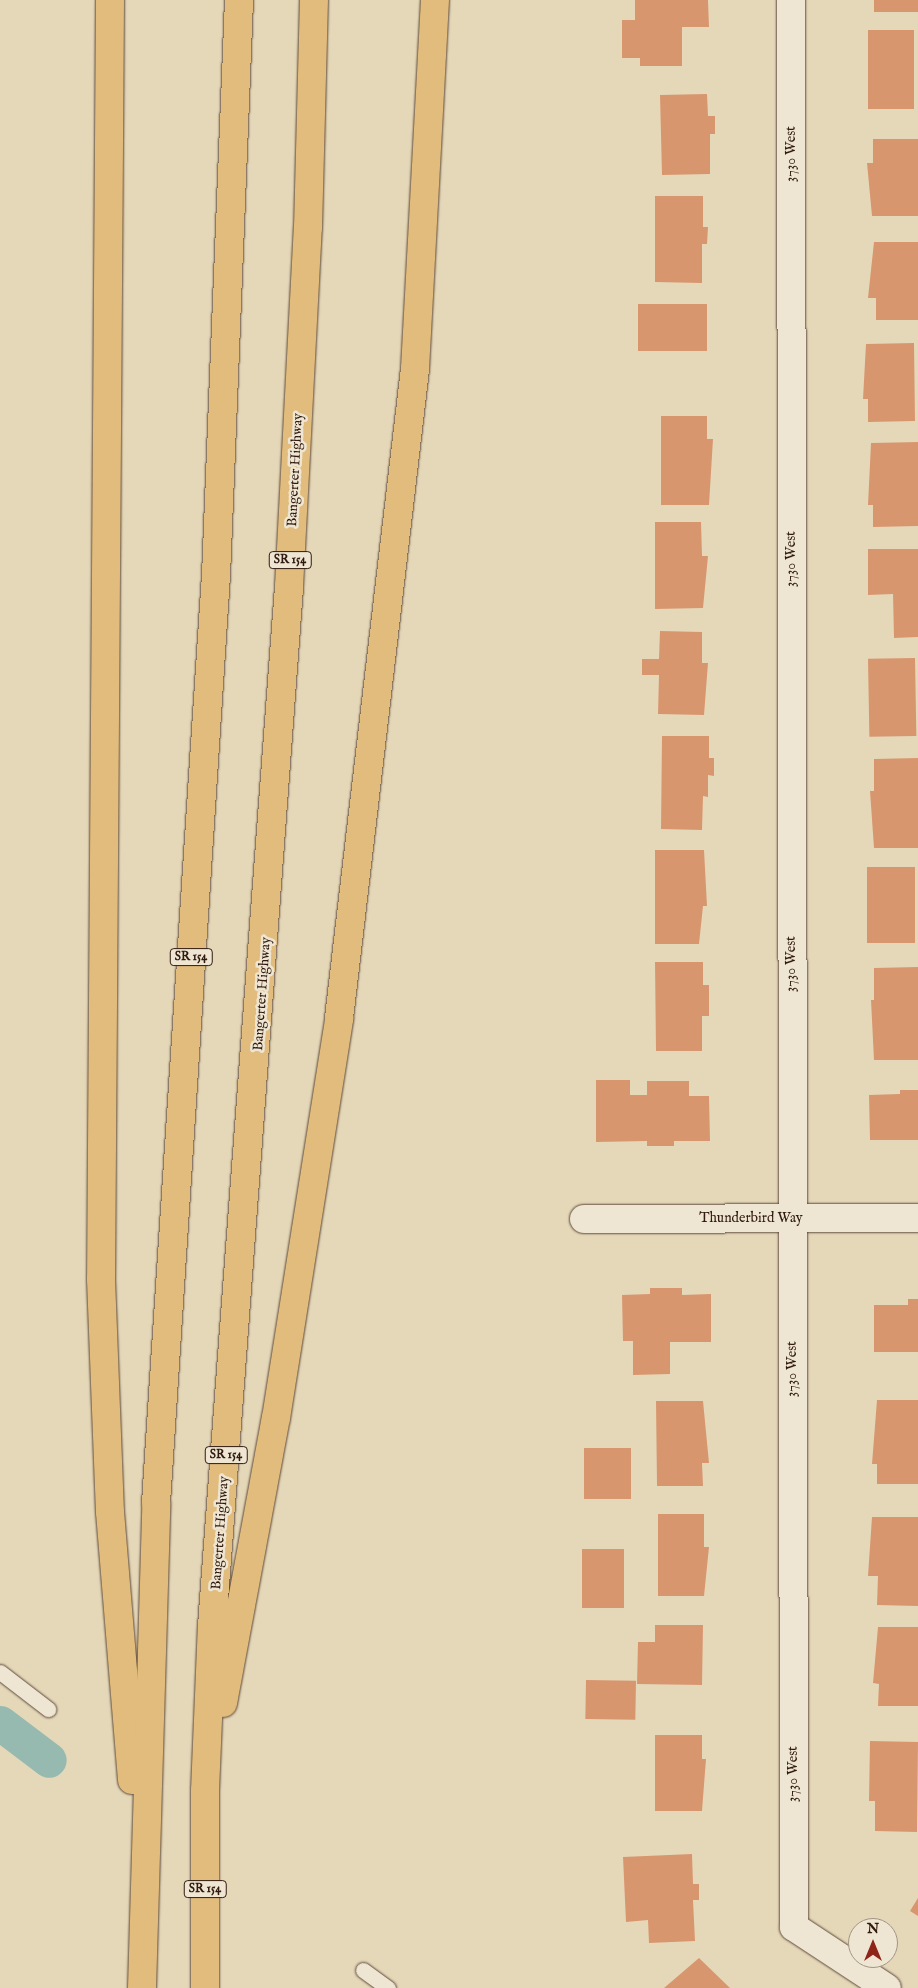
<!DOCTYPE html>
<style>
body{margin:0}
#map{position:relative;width:918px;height:1988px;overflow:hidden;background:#e5d8b9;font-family:"IM FELL English",serif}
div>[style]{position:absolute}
.canal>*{height:35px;margin:-17.5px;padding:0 17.5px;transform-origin:17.5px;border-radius:17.5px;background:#96bab0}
.building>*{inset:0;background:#d8966f;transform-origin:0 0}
.roads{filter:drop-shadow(0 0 1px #5d4939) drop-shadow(0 0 1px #5d4939)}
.lane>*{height:15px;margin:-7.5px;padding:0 7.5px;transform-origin:7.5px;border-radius:7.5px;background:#eee6d2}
.street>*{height:28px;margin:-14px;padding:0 14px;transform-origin:14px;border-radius:14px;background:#eee6d2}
.highway>*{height:28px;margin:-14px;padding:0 14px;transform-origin:14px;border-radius:14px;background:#e2bc7c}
span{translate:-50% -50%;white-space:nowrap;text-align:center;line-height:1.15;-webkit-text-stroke:5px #eee6d2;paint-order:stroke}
.shield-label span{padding:1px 4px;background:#eee6d2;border:1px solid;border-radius:4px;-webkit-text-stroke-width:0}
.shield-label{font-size:12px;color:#30190e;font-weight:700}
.street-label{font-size:14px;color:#30190e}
.north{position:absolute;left:848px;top:1918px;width:50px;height:50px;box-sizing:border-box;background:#eee6d2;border:1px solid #a29484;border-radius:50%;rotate:0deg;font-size:14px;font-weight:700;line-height:20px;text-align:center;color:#30190e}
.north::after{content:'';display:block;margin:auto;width:18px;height:22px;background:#8f2418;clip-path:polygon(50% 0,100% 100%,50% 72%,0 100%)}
</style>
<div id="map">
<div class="canal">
<i style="left:0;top:1723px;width:61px;rotate:37.1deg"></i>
</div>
<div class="building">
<i style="clip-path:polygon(635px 0,708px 0,709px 27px,682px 27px,682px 66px,640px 66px,640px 58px,622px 58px,622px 20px,635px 20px)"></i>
<i style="left:874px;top:0;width:44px;height:12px"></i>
<i style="left:868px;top:30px;width:46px;height:79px"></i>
<i style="clip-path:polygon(707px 94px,708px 116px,715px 116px,715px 134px,710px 134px,710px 174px,662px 175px,660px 95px)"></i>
<i style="clip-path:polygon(873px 139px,918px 139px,918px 216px,872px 216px,867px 163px,873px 163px)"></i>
<i style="clip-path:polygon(655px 196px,703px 196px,703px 227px,708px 227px,707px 244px,702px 244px,702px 283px,655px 282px)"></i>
<i style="clip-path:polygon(874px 242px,918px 242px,918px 320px,876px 320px,876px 298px,868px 298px)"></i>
<i style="left:638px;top:304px;width:69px;height:47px"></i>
<i style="clip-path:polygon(914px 343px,915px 421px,868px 422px,868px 399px,863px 399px,866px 344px)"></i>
<i style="clip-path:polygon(661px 416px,707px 416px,707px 439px,713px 439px,709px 505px,661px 505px)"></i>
<i style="clip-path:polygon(918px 442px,918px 526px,873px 527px,873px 505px,868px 505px,871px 443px)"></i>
<i style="clip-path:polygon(655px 522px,701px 522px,702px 556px,708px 556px,703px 608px,655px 609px)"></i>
<i style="clip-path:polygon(868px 549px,918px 549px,918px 637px,894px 638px,893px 594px,868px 595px)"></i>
<i style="clip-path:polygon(660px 631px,702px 632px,702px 663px,708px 663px,704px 715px,658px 714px,659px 675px,642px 675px,642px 659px,659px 659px)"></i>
<i style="left:915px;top:658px;width:78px;height:47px;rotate:89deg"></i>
<i style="clip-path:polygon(662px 736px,709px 736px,709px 758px,714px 758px,714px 776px,708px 775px,708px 797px,703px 796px,702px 830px,661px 829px)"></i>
<i style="clip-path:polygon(918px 758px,918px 848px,874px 848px,870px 791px,874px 791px,874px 759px)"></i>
<i style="clip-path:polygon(655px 850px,704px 850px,707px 906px,703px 906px,699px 944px,655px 944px)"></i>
<i style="left:867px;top:867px;width:48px;height:76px"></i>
<i style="clip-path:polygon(655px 962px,703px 962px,703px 985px,709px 985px,709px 1016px,702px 1016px,702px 1051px,656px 1051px)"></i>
<i style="clip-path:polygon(918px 967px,918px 1060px,874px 1060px,871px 1000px,874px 1000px,874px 968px)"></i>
<i style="clip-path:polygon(596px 1080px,630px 1080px,630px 1095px,647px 1095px,647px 1081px,689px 1081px,689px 1096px,709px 1096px,710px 1141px,674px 1141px,674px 1146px,647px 1146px,647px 1141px,596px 1142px)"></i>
<i style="clip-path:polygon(900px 1090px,918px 1090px,918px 1140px,870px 1140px,869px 1095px,900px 1094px)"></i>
<i style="clip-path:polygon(650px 1288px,682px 1288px,682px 1295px,711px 1294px,711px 1342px,670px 1342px,670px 1374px,633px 1375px,633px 1341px,623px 1341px,622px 1295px,650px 1294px)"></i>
<i style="clip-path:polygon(908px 1299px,918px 1299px,918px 1352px,874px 1352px,874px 1305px,908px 1305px)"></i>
<i style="clip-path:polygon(877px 1400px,918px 1400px,918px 1484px,877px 1484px,877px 1464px,872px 1464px)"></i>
<i style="clip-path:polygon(656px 1401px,703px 1401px,709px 1463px,702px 1463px,703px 1486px,657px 1486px)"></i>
<i style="left:584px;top:1448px;width:47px;height:51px"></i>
<i style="clip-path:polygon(658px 1514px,704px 1514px,704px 1547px,709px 1547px,704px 1596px,658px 1596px)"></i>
<i style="clip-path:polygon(872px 1517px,918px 1517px,918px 1606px,877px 1605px,878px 1576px,868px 1576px)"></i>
<i style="left:582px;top:1549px;width:42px;height:59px"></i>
<i style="clip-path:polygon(655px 1625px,703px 1625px,702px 1685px,637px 1684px,638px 1642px,655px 1642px)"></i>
<i style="clip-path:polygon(878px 1627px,918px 1627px,918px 1706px,878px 1706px,879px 1684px,873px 1683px)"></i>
<i style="left:586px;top:1680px;width:50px;height:39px;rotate:1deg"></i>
<i style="clip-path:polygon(655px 1735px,702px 1735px,702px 1759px,706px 1759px,702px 1811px,655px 1811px)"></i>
<i style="clip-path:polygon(870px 1741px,918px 1742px,917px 1832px,875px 1831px,875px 1801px,869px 1801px)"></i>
<i style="clip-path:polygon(692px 1854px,693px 1884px,699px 1884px,699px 1900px,693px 1900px,695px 1941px,649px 1943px,648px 1920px,626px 1922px,623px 1857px)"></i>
<i style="clip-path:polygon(918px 1898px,918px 1916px,910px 1911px)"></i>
<i style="clip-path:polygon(699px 1958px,730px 1988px,664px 1988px)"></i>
</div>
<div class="roads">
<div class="lane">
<i style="left:0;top:1672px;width:61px;rotate:37.6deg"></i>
<i style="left:363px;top:1970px;width:31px;rotate:36deg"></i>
</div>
<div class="street">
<i style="left:791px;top:0;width:1927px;rotate:89.91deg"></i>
<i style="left:794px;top:1927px;width:111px;rotate:33.3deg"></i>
<i style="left:584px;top:1219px;width:334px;rotate:-0.2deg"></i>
</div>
<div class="highway">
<i style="left:110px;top:0;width:1279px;rotate:90.4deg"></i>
<i style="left:101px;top:1279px;width:233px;rotate:87.8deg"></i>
<i style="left:110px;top:1512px;width:269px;rotate:85.3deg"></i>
<i style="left:223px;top:1703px;width:290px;rotate:-79.5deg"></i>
<i style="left:276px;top:1418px;width:405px;rotate:-81deg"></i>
<i style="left:339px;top:1018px;width:653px;rotate:-83.32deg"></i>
<i style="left:415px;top:369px;width:370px;rotate:-86.9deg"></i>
<i style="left:142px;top:1988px;width:485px;rotate:-88.3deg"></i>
<i style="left:156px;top:1503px;width:929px;rotate:-86.3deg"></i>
<i style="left:216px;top:576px;width:576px;rotate:-87.71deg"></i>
<i style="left:205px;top:1988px;width:197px;rotate:-90deg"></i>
<i style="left:205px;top:1791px;width:165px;rotate:-87.6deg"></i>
<i style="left:212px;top:1626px;width:1042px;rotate:-85.76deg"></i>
<i style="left:289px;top:587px;width:360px;rotate:-87deg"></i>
<i style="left:308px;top:228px;width:228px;rotate:-88.5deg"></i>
</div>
</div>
<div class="shield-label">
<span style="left:290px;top:560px">SR 154</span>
<span style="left:191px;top:957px">SR 154</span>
<span style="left:226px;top:1455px">SR 154</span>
<span style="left:205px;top:1889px">SR 154</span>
</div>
<div class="street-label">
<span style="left:791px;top:154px;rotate:-90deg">3730 West</span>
<span style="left:295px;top:470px;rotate:-87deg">Bangerter Highway</span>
<span style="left:791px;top:559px;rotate:-90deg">3730 West</span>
<span style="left:791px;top:964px;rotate:-90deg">3730 West</span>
<span style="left:262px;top:994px;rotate:-86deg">Bangerter Highway</span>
<span style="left:751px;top:1218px">Thunderbird Way</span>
<span style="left:792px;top:1369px;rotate:-90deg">3730 West</span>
<span style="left:220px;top:1533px;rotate:-86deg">Bangerter Highway</span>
<span style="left:793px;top:1774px;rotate:-90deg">3730 West</span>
</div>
<div class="north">N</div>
</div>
